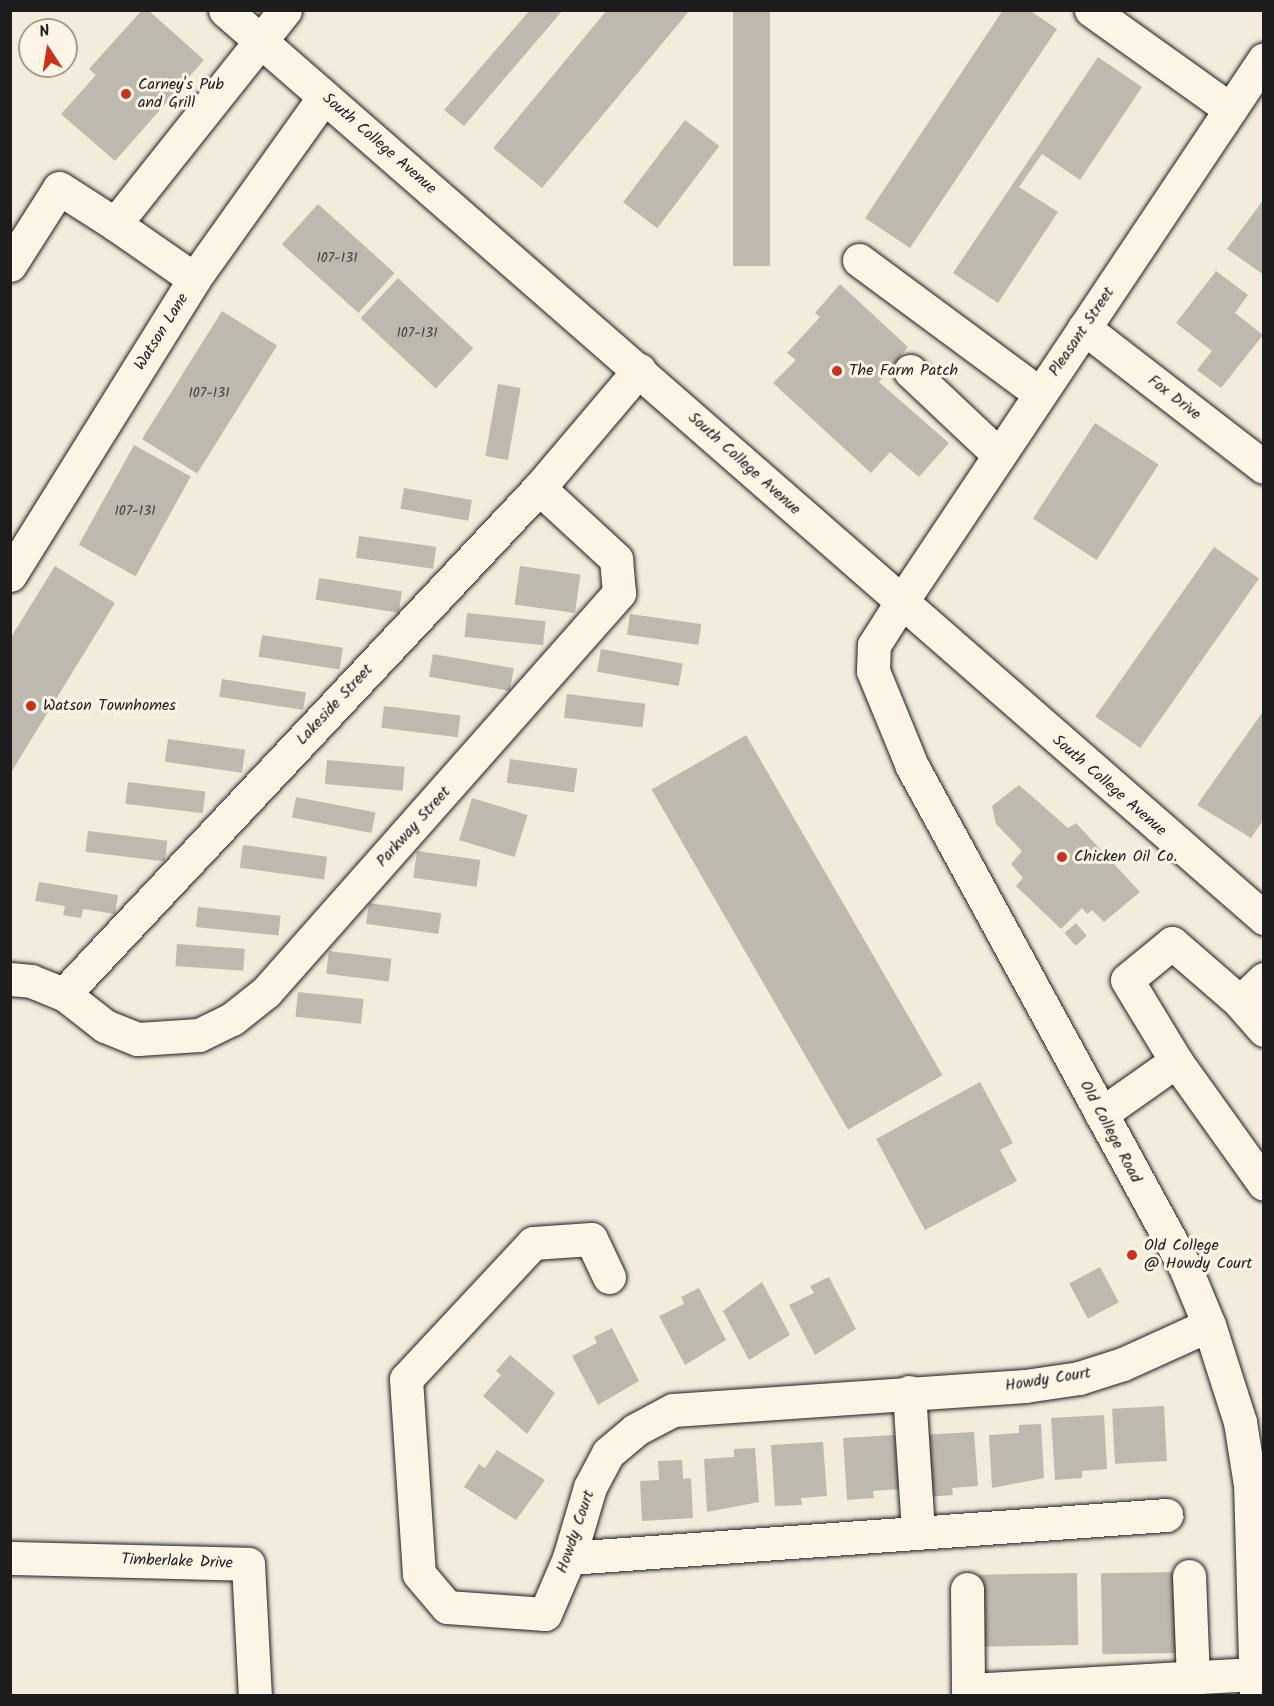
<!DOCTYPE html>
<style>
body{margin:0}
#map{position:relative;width:1274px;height:1706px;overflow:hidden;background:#f3ecdd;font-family:Kalam,sans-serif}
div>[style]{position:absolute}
.building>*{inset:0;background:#beb9ae;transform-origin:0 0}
.roads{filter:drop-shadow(0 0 2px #1c1c1c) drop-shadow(0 0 2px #1c1c1c)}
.minor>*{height:33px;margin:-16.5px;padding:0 16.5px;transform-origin:16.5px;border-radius:16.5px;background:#fcf5e5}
.major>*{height:33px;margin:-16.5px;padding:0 16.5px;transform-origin:16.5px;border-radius:16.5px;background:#fcf5e5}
.dots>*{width:16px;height:16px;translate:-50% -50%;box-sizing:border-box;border:3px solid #fcf5e5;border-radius:50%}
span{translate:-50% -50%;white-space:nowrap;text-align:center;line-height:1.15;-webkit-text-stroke:6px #fcf5e5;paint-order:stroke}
.number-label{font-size:14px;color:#444340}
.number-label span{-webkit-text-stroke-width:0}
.poi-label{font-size:16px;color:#1c1c1c}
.left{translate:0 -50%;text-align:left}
.street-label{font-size:16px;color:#1c1c1c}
.frame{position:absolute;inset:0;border:12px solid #1c1c1c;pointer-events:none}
.north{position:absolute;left:18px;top:18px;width:60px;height:60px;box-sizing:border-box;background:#fcf5e5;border:2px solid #a29e95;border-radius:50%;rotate:348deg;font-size:16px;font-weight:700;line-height:24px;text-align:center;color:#1c1c1c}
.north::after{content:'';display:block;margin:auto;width:21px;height:27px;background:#c8321e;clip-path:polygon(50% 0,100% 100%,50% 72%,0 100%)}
</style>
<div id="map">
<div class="building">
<i style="clip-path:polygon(142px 10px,148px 10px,204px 60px,115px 161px,61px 114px,96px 75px,89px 69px)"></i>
<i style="clip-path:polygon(530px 10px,563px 10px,464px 126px,444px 110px)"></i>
<i style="clip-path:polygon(607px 10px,690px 10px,542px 188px,493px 148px)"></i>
<i style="left:733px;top:10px;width:37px;height:256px"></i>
<i style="clip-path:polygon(1003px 10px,1029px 10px,1057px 29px,910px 248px,865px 218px)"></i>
<i style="clip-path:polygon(1098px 57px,1142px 87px,1080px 180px,1042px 154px,1019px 187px,1058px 212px,998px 303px,953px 273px)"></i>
<i style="left:685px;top:120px;width:43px;height:103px;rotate:37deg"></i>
<i style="clip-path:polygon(1264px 199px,1264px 275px,1227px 249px)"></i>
<i style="left:318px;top:204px;width:103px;height:54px;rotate:42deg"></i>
<i style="clip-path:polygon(1216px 271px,1248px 295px,1235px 313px,1263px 335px,1221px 388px,1197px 370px,1212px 351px,1176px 323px)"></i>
<i style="left:398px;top:278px;width:103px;height:55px;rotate:43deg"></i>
<i style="clip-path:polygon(840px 284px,908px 347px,879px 382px,949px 443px,919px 477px,890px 452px,871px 473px,773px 383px,796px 360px,787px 353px,820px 317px,815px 313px)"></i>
<i style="left:222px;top:311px;width:65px;height:151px;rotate:32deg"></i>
<i style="left:498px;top:384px;width:23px;height:73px;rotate:10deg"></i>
<i style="left:1095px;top:423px;width:76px;height:114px;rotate:33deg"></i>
<i style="left:134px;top:445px;width:65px;height:114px;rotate:29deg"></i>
<i style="left:404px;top:488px;width:69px;height:21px;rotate:10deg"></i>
<i style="left:359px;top:536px;width:78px;height:22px;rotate:8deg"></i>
<i style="left:1214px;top:547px;width:55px;height:207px;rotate:35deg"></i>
<i style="clip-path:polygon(55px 566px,115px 603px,10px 774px,10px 639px)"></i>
<i style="left:520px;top:566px;width:61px;height:39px;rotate:8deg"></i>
<i style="left:319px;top:578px;width:84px;height:22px;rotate:9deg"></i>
<i style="left:467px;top:613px;width:79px;height:24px;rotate:6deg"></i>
<i style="left:630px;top:614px;width:72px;height:21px;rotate:8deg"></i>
<i style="left:262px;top:635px;width:82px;height:22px;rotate:9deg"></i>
<i style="left:601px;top:649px;width:83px;height:23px;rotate:10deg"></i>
<i style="left:433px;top:654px;width:82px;height:23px;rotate:10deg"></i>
<i style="left:222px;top:679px;width:85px;height:18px;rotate:9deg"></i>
<i style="left:567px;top:694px;width:79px;height:24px;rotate:7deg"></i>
<i style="left:384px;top:706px;width:77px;height:22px;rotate:7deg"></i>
<i style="clip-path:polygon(1264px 710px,1264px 819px,1251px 838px,1197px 805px)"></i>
<i style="left:746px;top:735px;width:393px;height:109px;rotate:60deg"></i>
<i style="left:168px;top:739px;width:78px;height:23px;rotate:8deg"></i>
<i style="left:510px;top:759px;width:68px;height:24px;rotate:8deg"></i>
<i style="left:327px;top:760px;width:78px;height:24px;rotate:5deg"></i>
<i style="left:128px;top:782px;width:78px;height:22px;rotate:7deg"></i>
<i style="clip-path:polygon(1019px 785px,1068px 828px,1076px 823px,1140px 892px,1104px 922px,1092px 910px,1087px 914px,1082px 908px,1061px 929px,1016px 886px,1023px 878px,1011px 864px,1022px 851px,996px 824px,992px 806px)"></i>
<i style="left:296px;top:797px;width:81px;height:21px;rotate:11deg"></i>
<i style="left:472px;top:798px;width:58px;height:44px;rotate:17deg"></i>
<i style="left:88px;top:831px;width:80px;height:21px;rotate:7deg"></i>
<i style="left:243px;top:845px;width:85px;height:23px;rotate:8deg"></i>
<i style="left:417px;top:851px;width:64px;height:27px;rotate:8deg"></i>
<i style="clip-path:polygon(39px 882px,118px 895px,115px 914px,83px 909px,81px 918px,63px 915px,65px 906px,35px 901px)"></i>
<i style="left:369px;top:903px;width:73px;height:21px;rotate:8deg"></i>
<i style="left:198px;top:907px;width:83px;height:20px;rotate:6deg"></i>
<i style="left:1076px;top:923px;width:17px;height:15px;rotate:50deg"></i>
<i style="left:177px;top:944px;width:68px;height:22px;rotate:4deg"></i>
<i style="left:329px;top:951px;width:63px;height:23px;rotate:7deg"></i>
<i style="left:298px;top:992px;width:66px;height:25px;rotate:6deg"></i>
<i style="clip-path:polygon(980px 1082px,1013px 1143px,1000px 1150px,1017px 1181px,925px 1230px,876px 1139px)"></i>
<i style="left:1100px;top:1267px;width:40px;height:35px;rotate:62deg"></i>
<i style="clip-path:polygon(829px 1277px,856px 1329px,815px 1355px,789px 1305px,814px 1293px,810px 1286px)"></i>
<i style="clip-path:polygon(762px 1282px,790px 1335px,749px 1360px,723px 1311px)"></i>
<i style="clip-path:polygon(699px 1288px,726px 1340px,685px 1365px,659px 1316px,684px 1304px,681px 1297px)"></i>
<i style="clip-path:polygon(612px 1328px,639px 1381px,598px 1405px,572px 1356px,597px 1343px,594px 1337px)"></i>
<i style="clip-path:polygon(510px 1355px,555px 1393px,527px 1434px,483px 1396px,501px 1375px,496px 1371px)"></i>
<i style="left:1164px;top:1406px;width:55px;height:52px;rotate:87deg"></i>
<i style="clip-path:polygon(1104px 1415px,1107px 1469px,1082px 1471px,1082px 1478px,1055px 1480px,1051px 1418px)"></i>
<i style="clip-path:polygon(1041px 1424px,1044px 1478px,992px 1488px,989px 1435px,1019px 1433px,1019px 1425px)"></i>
<i style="clip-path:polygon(974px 1432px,978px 1486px,952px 1488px,953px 1495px,926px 1497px,922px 1435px)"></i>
<i style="clip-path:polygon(895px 1435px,899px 1489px,873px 1491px,874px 1498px,847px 1500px,843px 1438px)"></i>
<i style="clip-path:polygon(823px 1442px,827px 1496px,801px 1498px,802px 1505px,775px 1506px,771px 1445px)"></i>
<i style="clip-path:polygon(755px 1448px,759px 1502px,707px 1512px,704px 1459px,734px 1457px,734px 1449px)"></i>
<i style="clip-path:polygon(497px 1450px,545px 1480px,516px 1520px,464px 1487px,479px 1464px,485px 1468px)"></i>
<i style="clip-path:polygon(682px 1460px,683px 1479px,691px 1478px,693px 1518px,642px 1521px,640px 1481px,659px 1480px,658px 1461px)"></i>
<i style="left:1175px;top:1572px;width:81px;height:74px;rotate:89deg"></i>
<i style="left:1077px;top:1573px;width:72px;height:98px;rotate:89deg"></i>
</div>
<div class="roads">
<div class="minor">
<i style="left:1091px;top:10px;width:171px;rotate:35.5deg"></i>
<i style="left:115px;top:224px;width:96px;rotate:34.8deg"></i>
<i style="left:859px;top:260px;width:225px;rotate:36.5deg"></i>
<i style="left:10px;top:265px;width:91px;rotate:-57.5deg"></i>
<i style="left:59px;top:188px;width:67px;rotate:32.7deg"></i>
<i style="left:115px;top:224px;width:273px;rotate:-51.5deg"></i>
<i style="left:1084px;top:328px;width:227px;rotate:37.7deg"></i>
<i style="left:910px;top:371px;width:122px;rotate:43.3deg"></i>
<i style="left:10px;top:575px;width:349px;rotate:-58.1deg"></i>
<i style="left:194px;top:279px;width:224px;rotate:-54.5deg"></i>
<i style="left:10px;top:979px;width:21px;rotate:5deg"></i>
<i style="left:31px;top:981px;width:35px;rotate:22deg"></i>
<i style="left:64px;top:994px;width:52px;rotate:38deg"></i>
<i style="left:105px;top:1026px;width:35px;rotate:22deg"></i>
<i style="left:138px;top:1039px;width:61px;rotate:-3.8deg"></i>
<i style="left:199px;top:1035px;width:37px;rotate:-26deg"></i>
<i style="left:232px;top:1019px;width:43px;rotate:-38.5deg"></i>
<i style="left:266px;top:992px;width:533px;rotate:-48.5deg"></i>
<i style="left:619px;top:593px;width:34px;rotate:-95deg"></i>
<i style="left:616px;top:559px;width:105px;rotate:-137.3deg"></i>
<i style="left:64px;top:994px;width:694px;rotate:-46.81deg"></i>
<i style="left:539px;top:488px;width:155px;rotate:-49.7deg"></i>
<i style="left:1240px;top:1002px;width:33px;rotate:-44deg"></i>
<i style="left:1264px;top:1030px;width:37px;rotate:-131deg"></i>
<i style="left:1240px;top:1002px;width:90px;rotate:-139.1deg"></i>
<i style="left:1172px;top:943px;width:58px;rotate:140.6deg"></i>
<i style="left:1127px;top:980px;width:95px;rotate:58.8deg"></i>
<i style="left:1176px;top:1061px;width:151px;rotate:54.4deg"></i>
<i style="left:1101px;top:1114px;width:92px;rotate:-35.2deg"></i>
<i style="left:609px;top:1277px;width:42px;rotate:-115.3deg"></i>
<i style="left:591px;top:1239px;width:58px;rotate:176.1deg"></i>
<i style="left:533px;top:1243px;width:186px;rotate:133deg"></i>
<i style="left:406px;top:1379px;width:195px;rotate:86.2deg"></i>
<i style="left:419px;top:1574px;width:43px;rotate:49.7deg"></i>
<i style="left:447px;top:1607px;width:98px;rotate:4.1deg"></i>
<i style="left:545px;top:1614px;width:61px;rotate:-66.8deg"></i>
<i style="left:569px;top:1558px;width:74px;rotate:-73.5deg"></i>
<i style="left:590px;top:1487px;width:38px;rotate:-62deg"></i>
<i style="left:608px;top:1453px;width:35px;rotate:-40deg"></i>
<i style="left:635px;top:1430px;width:43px;rotate:-27.8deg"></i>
<i style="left:673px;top:1410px;width:353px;rotate:-3.9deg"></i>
<i style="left:1025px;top:1386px;width:55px;rotate:-8.4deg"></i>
<i style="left:1079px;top:1378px;width:46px;rotate:-17.7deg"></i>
<i style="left:1123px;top:1364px;width:94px;rotate:-24.4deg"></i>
<i style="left:909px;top:1392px;width:141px;rotate:86.3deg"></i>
<i style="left:10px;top:1558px;width:238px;rotate:1.4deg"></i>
<i style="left:248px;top:1564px;width:132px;rotate:87deg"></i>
<i style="left:569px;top:1558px;width:599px;rotate:-4.12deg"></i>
<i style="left:1189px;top:1576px;width:102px;rotate:87.8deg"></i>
<i style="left:967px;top:1589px;width:101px;rotate:89.4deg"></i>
<i style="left:968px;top:1690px;width:288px;rotate:-3.2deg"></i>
<i style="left:1256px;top:1696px;width:211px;rotate:-91.6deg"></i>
<i style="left:1250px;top:1485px;width:64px;rotate:-99deg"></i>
<i style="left:1240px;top:1422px;width:102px;rotate:-107.7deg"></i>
<i style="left:1209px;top:1325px;width:63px;rotate:-112.5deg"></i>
<i style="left:1185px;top:1267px;width:571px;rotate:-118.59deg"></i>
<i style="left:912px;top:766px;width:103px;rotate:-112.3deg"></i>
<i style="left:873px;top:671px;width:26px;rotate:-88deg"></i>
<i style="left:874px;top:645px;width:49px;rotate:-57.6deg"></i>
<i style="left:900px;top:604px;width:655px;rotate:-56.26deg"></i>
</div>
<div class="major">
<i style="left:225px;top:10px;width:1380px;rotate:41.15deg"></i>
</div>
</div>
<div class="dots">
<i style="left:126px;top:94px;background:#c8321e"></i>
<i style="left:837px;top:371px;background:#c8321e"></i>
<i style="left:31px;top:706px;background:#c8321e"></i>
<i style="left:1062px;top:857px;background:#c8321e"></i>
<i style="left:1132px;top:1255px;background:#c8321e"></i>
</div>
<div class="number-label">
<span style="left:337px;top:258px">107-131</span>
<span style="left:417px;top:333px">107-131</span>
<span style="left:209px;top:393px">107-131</span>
<span style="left:135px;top:511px">107-131</span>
</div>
<div class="poi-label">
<span class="left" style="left:138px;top:94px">Carney's Pub<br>and Grill</span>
<span class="left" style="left:849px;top:371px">The Farm Patch</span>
<span class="left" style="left:43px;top:706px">Watson Townhomes</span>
<span class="left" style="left:1074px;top:857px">Chicken Oil Co.</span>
<span class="left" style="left:1144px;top:1255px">Old College<br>@ Howdy Court</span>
</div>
<div class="street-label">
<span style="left:379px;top:144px;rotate:41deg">South College Avenue</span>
<span style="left:162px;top:332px;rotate:-58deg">Watson Lane</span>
<span style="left:1082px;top:332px;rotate:-56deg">Pleasant Street</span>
<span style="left:1174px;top:398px;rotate:38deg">Fox Drive</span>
<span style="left:744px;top:464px;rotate:42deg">South College Avenue</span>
<span style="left:335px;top:705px;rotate:-47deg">Lakeside Street</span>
<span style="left:1109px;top:786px;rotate:41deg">South College Avenue</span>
<span style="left:414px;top:827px;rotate:-48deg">Parkway Street</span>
<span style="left:1110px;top:1132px;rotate:62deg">Old College Road</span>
<span style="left:1048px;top:1380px;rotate:-9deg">Howdy Court</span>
<span style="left:576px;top:1532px;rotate:-71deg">Howdy Court</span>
<span style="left:177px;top:1562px;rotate:2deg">Timberlake Drive</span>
</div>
<div class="frame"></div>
<div class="north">N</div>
</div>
